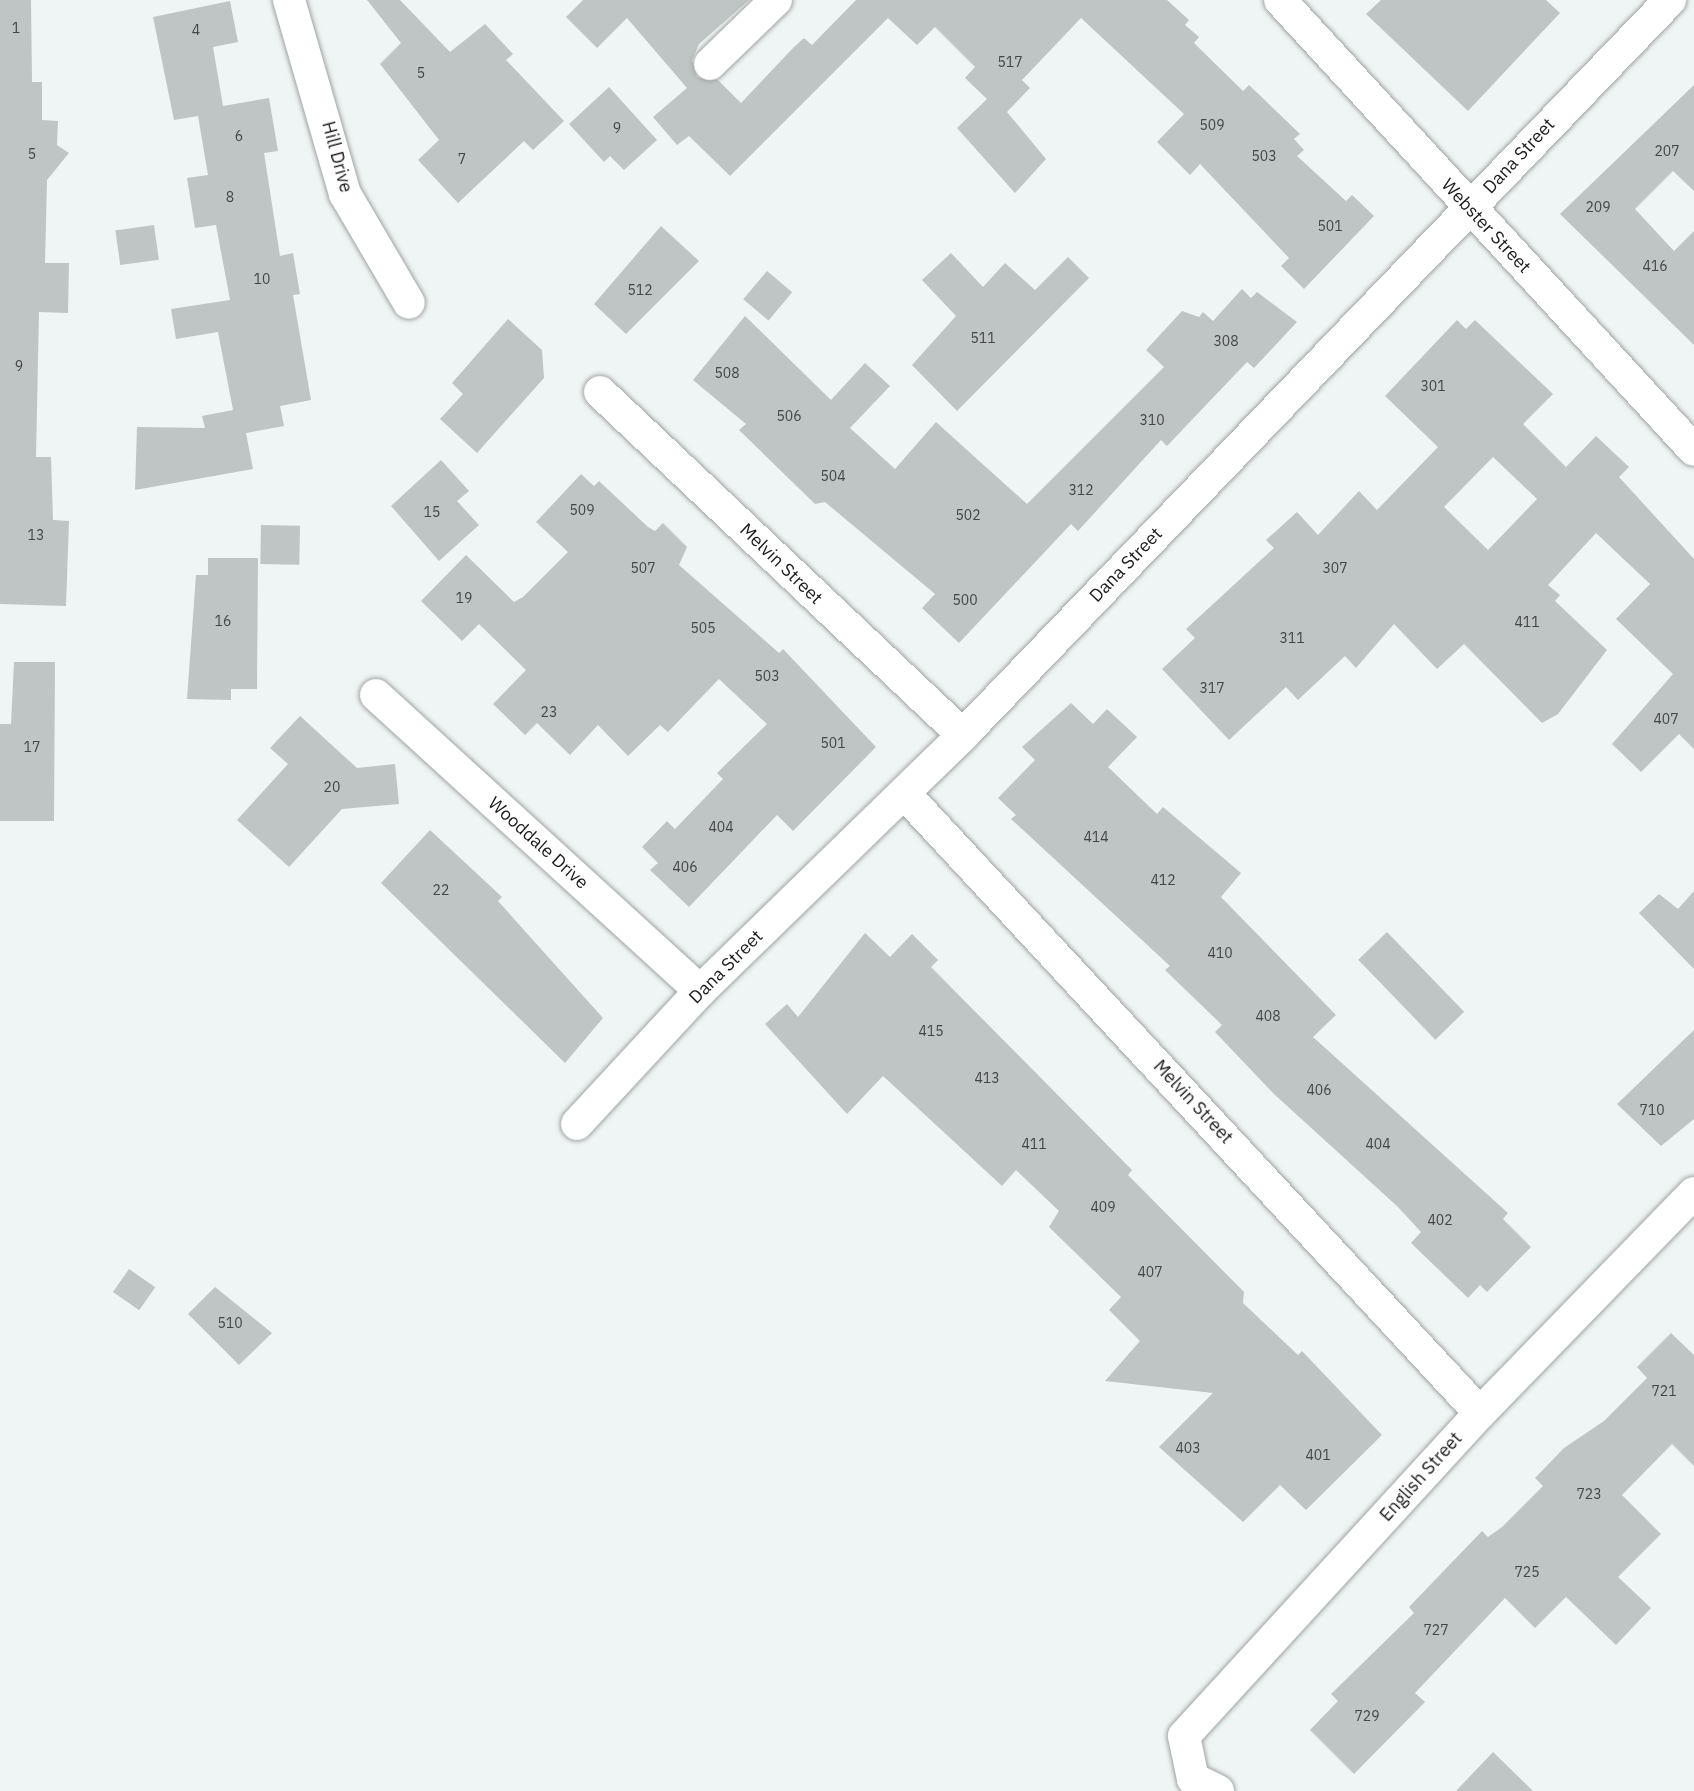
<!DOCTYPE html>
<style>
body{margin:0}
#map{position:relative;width:1694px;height:1791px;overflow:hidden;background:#eef5f4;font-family:"IBM Plex Sans",sans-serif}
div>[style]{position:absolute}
.building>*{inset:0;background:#bfc5c4;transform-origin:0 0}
.roads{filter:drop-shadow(0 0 2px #9ea4a3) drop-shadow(0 0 2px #9ea4a3)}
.street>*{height:32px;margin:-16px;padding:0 16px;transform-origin:16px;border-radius:16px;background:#fff}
span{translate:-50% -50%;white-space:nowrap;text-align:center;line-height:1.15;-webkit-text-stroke:7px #fff;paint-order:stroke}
.number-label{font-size:14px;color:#434646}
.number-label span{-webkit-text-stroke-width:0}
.street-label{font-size:18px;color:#1a1c1c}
</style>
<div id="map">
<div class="building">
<i style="clip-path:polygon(0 0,31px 0,32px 82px,42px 82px,42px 120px,58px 121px,57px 145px,69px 153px,47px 180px,45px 263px,69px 263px,68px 313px,39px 312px,36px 457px,51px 457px,53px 520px,69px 521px,66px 606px,0 604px)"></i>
<i style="clip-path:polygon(367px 0,400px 0,450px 52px,485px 24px,513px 54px,506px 60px,564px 121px,533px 150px,524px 141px,458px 203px,418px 160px,439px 140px,380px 64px,401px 43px)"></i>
<i style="clip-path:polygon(583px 0,749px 0,699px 44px,692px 60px,697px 77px,718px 80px,741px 103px,793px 48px,804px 38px,812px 45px,856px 0,1167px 0,1189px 20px,1185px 25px,1199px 37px,1194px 43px,1243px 91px,1249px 85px,1300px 134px,1294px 139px,1304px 150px,1297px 156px,1346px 201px,1352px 195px,1374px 216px,1304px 289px,1281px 266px,1289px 258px,1200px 164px,1190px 175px,1157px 142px,1184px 114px,1081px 18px,1022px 80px,1030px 88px,1007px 112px,1046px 159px,1015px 193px,957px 128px,987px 99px,965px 78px,975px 67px,935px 27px,917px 45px,888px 18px,730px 176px,689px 136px,677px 145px,653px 117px,687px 88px,627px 18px,597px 48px,566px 17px)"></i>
<i style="clip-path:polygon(1381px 0,1546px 0,1560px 13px,1468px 111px,1366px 14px)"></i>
<i style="clip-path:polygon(230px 1px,238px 42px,213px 47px,223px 106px,269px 98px,278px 151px,264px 153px,280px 256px,293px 253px,300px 294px,293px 295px,311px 400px,280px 406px,284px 426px,246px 433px,253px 469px,135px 490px,137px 427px,205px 428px,202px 416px,233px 410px,218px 332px,176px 339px,171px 309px,230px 300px,216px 225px,195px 228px,187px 178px,208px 175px,198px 116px,174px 120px,153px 17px)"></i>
<i style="clip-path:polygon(1694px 85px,1694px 191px,1673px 171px,1635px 209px,1674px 251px,1694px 231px,1694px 345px,1560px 214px)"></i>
<i style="clip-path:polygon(609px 87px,657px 140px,624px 170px,610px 156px,604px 162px,569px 124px)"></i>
<i style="left:154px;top:225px;width:35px;height:39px;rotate:82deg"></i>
<i style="clip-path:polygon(661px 226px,699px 261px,626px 334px,594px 304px)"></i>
<i style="clip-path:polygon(951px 253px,983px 287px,1005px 263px,1035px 290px,1068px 257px,1089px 278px,957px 411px,912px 365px,956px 316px,922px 280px)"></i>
<i style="left:767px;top:271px;width:33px;height:37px;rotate:40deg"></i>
<i style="clip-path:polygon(1242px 289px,1251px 298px,1257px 292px,1297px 322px,1254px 368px,1247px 362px,1167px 446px,1161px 440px,1078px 531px,1071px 524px,959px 643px,922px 608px,935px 594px,825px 502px,815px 504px,739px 430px,746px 424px,693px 380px,745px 316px,831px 400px,865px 363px,890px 386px,850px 428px,895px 469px,936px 422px,1027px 504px,1164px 367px,1146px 350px,1182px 311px,1199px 317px,1203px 312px,1213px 321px)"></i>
<i style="clip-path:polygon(508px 319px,542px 350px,544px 378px,477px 453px,440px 419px,463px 394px,452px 383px)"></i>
<i style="clip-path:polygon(evenodd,1457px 320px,1466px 329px,1475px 320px,1553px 394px,1523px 424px,1566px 467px,1596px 436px,1629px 467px,1619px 477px,1694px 559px,1694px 749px,1679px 734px,1641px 772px,1612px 744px,1673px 674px,1616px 619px,1650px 584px,1596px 533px,1548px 585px,1560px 595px,1555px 601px,1607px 650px,1558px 714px,1542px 723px,1464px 644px,1437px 669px,1394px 624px,1356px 668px,1345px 656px,1298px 700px,1286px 687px,1229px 740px,1162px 669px,1195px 638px,1186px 629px,1274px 548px,1266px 540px,1297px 512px,1318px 535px,1359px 491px,1377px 510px,1438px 447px,1385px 396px,1457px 320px,1493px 457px,1537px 499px,1488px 550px,1444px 507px,1493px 457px)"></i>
<i style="clip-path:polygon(441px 460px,469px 491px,457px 501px,479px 525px,439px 561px,391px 506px)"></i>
<i style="clip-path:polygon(581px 474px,594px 486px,599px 481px,648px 527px,655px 531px,663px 523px,687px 547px,679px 565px,779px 653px,783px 649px,876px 747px,793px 831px,777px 815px,689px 907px,650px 870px,658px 863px,642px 847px,667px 821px,675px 829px,723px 779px,717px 773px,767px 724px,719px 679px,668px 732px,660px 725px,628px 756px,598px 725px,570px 755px,537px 723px,525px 735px,493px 704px,526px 670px,479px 624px,462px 641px,421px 601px,466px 555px,514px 602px,523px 597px,568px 552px,536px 522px)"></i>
<i style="left:261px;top:525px;width:39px;height:39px;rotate:1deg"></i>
<i style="clip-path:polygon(208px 558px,258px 558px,257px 689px,231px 689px,231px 700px,187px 699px,196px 575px,208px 575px)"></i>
<i style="clip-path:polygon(14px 662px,55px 662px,54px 821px,0 821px,0 724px,11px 724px)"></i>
<i style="clip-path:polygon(1071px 703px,1093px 724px,1107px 709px,1137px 737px,1108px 767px,1157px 814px,1163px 807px,1241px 873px,1221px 897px,1336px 1015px,1313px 1037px,1508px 1213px,1503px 1219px,1531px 1247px,1487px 1292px,1480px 1285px,1468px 1298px,1411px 1243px,1421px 1232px,1398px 1207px,1274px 1094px,1215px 1032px,1222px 1025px,1165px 970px,1170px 966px,1011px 819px,1016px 815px,998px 798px,1035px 760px,1022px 747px)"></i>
<i style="clip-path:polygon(300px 716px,357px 768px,395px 764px,399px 804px,342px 809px,289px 867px,237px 820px,288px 764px,270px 748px)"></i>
<i style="clip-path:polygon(430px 830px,502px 897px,498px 901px,603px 1018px,565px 1063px,381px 883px)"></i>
<i style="clip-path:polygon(1694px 891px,1694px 969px,1639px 913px,1659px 894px,1678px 909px)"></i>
<i style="left:1387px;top:932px;width:111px;height:40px;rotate:46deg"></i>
<i style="clip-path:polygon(865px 933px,890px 957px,912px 934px,938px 960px,931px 967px,1132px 1170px,1128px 1175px,1244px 1292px,1243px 1303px,1298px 1355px,1302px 1351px,1382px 1435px,1306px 1510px,1280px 1485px,1243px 1522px,1159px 1447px,1213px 1393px,1105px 1381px,1140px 1341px,1109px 1310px,1121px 1297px,1049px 1227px,1059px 1211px,1016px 1170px,1002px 1186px,883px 1076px,847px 1114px,765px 1024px,787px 1004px,798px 1017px)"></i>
<i style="clip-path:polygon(1694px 1030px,1694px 1119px,1661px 1146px,1617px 1104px)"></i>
<i style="left:129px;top:1269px;width:32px;height:28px;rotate:35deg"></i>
<i style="clip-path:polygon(215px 1287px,272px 1333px,239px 1365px,188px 1314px)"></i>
<i style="clip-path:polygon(1671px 1333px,1694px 1355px,1694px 1466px,1672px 1444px,1622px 1495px,1661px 1534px,1618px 1577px,1651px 1608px,1616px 1645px,1566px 1597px,1535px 1628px,1505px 1598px,1415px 1693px,1425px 1702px,1354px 1774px,1310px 1730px,1338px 1701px,1331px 1694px,1414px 1613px,1409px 1607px,1482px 1531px,1488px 1537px,1502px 1527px,1543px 1486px,1535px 1478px,1564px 1448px,1604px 1421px,1647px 1378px,1637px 1367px)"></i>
<i style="clip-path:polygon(1493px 1752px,1533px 1791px,1456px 1791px)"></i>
</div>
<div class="roads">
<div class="street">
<i style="left:289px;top:0;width:202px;rotate:73.9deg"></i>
<i style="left:345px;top:194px;width:126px;rotate:59.6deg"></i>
<i style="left:1280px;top:0;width:611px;rotate:47.39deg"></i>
<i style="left:710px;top:64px;width:92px;rotate:-44.1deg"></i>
<i style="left:600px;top:392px;width:499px;rotate:43.4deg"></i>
<i style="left:376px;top:695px;width:439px;rotate:42.4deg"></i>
<i style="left:904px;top:793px;width:846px;rotate:47.11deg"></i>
<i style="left:577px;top:1124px;width:181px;rotate:-47.2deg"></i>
<i style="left:700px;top:991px;width:367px;rotate:-44.2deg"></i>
<i style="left:963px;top:735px;width:1020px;rotate:-46.11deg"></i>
<i style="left:1218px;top:1791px;width:28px;rotate:-154deg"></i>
<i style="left:1193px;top:1779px;width:44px;rotate:-101.8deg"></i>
<i style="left:1184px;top:1736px;width:438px;rotate:-47.5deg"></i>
<i style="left:1480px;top:1413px;width:307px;rotate:-45.8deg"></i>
</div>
</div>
<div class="number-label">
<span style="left:16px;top:28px">1</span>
<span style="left:196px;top:30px">4</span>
<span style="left:1010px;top:62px">517</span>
<span style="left:421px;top:73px">5</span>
<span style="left:1212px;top:125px">509</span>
<span style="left:617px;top:128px">9</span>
<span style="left:239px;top:136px">6</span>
<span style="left:1667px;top:151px">207</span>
<span style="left:32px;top:154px">5</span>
<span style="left:1264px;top:156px">503</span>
<span style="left:462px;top:159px">7</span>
<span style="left:230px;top:197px">8</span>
<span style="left:1598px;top:207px">209</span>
<span style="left:1330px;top:226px">501</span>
<span style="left:1655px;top:266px">416</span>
<span style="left:262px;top:279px">10</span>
<span style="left:640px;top:290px">512</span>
<span style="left:983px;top:338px">511</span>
<span style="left:1226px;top:341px">308</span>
<span style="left:19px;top:366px">9</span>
<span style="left:727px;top:373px">508</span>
<span style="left:1433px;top:386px">301</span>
<span style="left:789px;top:416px">506</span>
<span style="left:1152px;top:420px">310</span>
<span style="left:833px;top:476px">504</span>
<span style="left:1081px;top:490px">312</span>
<span style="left:582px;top:510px">509</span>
<span style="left:432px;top:512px">15</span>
<span style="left:968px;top:515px">502</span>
<span style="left:36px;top:535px">13</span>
<span style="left:643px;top:568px">507</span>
<span style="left:1335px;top:568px">307</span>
<span style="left:464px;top:598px">19</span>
<span style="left:965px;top:600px">500</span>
<span style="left:223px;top:621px">16</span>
<span style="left:1527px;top:622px">411</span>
<span style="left:703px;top:628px">505</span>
<span style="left:1292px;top:638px">311</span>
<span style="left:767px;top:676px">503</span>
<span style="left:1212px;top:688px">317</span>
<span style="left:549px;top:712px">23</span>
<span style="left:1666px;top:719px">407</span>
<span style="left:833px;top:743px">501</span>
<span style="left:32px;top:747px">17</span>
<span style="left:332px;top:787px">20</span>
<span style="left:721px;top:827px">404</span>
<span style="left:1096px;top:837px">414</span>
<span style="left:685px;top:867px">406</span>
<span style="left:1163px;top:880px">412</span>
<span style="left:441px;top:890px">22</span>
<span style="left:1220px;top:953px">410</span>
<span style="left:1268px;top:1016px">408</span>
<span style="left:931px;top:1031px">415</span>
<span style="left:987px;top:1078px">413</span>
<span style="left:1319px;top:1090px">406</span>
<span style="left:1652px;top:1110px">710</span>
<span style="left:1034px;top:1144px">411</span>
<span style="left:1378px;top:1144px">404</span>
<span style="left:1103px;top:1207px">409</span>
<span style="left:1440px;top:1220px">402</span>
<span style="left:1150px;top:1272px">407</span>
<span style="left:230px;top:1323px">510</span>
<span style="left:1664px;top:1391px">721</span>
<span style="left:1188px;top:1448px">403</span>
<span style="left:1318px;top:1455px">401</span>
<span style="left:1589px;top:1494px">723</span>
<span style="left:1527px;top:1572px">725</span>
<span style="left:1436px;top:1630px">727</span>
<span style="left:1367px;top:1716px">729</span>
</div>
<div class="street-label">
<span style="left:1519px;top:156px;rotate:-47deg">Dana Street</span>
<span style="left:337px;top:157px;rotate:75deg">Hill Drive</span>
<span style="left:1486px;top:226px;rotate:47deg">Webster Street</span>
<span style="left:781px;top:564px;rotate:44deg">Melvin Street</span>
<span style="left:1126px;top:565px;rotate:-46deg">Dana Street</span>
<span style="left:538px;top:843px;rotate:42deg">Wooddale Drive</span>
<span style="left:726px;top:967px;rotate:-45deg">Dana Street</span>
<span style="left:1193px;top:1102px;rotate:47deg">Melvin Street</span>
<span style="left:1421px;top:1477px;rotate:-48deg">English Street</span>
</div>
</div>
